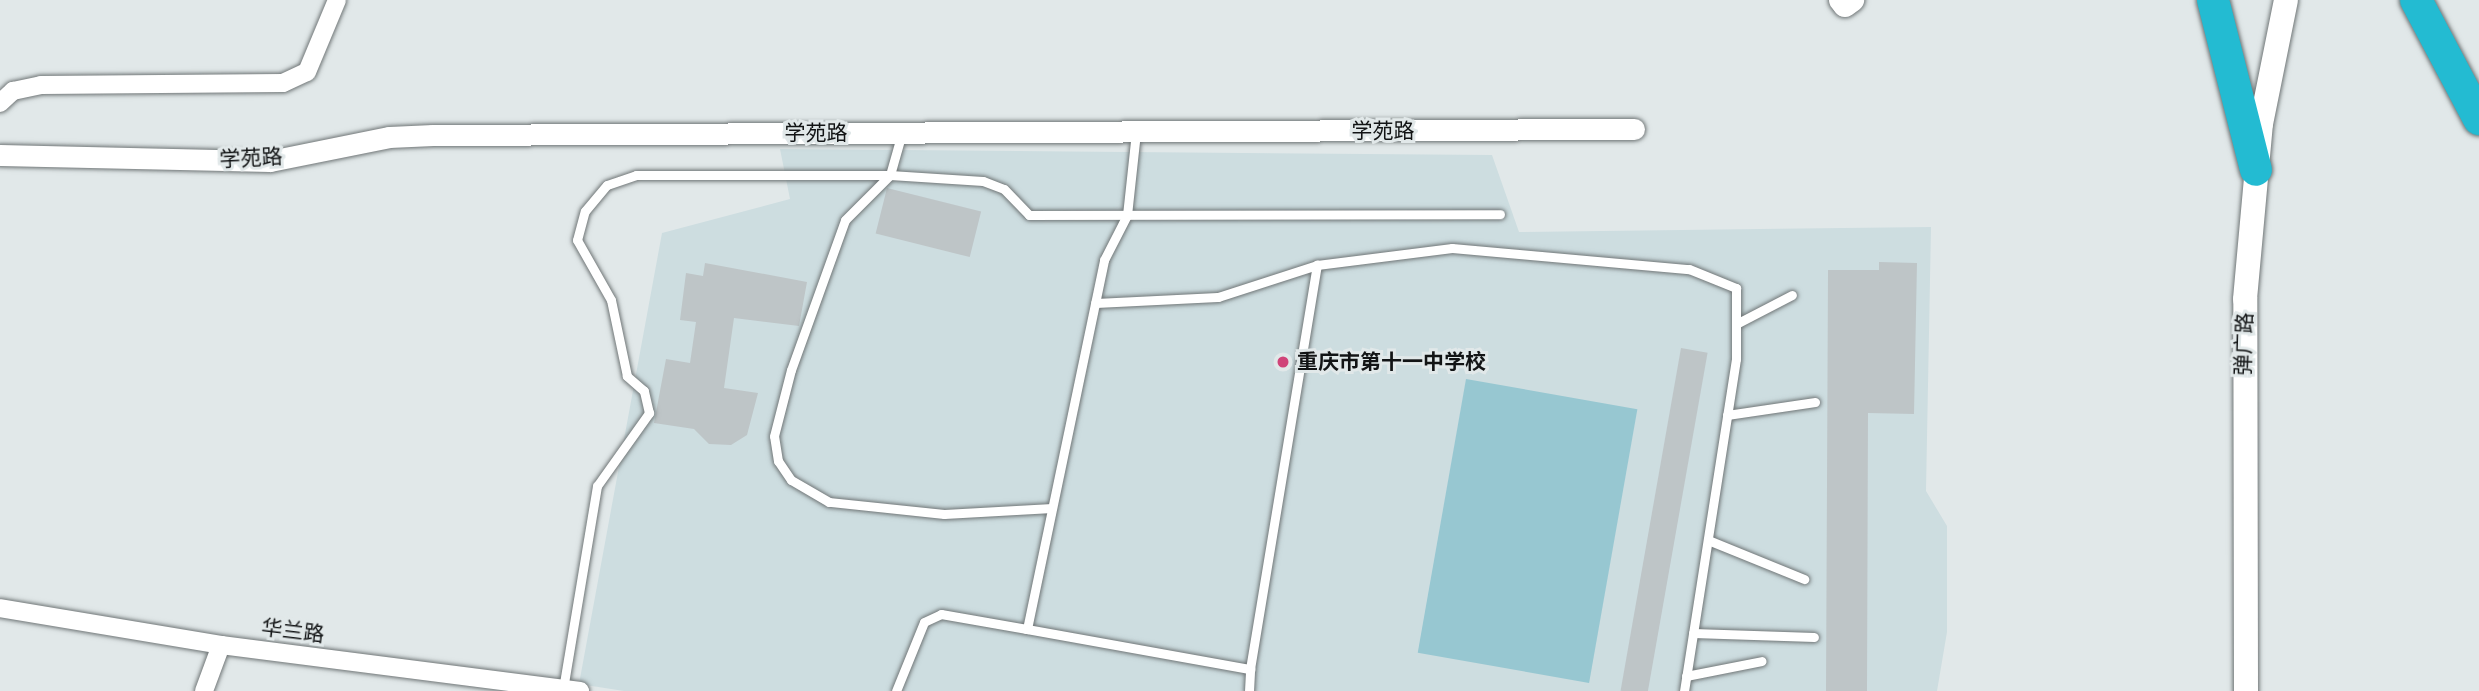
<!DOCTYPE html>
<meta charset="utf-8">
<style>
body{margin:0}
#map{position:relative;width:2479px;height:691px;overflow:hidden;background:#e1e8e9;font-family:Arial,"Noto Sans SC",sans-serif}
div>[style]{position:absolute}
.built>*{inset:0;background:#cddde0}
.green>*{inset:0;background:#97c7d1;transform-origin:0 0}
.building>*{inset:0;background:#bec5c7;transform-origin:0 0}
.roads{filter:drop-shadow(0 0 2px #707677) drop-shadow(0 0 2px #707677)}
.service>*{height:9px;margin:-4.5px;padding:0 4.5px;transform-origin:4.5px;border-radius:4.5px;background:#fff}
.minor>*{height:18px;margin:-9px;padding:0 9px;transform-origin:9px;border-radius:9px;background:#fff}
.tertiary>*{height:21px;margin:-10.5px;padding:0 10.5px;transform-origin:10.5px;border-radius:10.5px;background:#fff}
.secondary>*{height:24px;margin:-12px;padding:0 12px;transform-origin:12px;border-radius:12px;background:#fff}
.motorway>*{height:32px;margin:-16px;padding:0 16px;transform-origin:16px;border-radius:16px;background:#23bbd2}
.dots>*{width:19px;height:19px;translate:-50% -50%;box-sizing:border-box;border:4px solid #e1e8e9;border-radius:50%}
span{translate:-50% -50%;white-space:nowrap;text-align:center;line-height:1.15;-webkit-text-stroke:6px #e1e8e9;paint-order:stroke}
.street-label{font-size:21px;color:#121415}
.poi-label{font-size:21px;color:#121415;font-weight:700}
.left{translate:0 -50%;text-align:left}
</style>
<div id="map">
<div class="built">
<i style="clip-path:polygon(780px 149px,1492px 155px,1519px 232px,1931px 227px,1926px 491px,1947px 526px,1947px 632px,1937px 691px,624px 691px,579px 684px,662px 233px,790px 199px)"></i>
</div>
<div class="green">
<i style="left:1466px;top:379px;width:174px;height:278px;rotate:10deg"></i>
</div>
<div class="building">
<i style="left:887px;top:188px;width:97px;height:47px;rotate:14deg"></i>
<i style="clip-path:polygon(1879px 262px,1917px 263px,1914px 414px,1868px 413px,1867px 691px,1826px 691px,1828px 270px,1879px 270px)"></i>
<i style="clip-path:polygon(705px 263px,807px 282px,799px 326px,734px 318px,724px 388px,758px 393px,747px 435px,731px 445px,709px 444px,694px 429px,654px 423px,666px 359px,690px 363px,696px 322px,680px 320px,686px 273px,703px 276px)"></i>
<i style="left:1681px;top:348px;width:27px;height:348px;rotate:10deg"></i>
</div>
<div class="roads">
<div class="service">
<i style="left:1317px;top:265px;width:136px;rotate:-7.2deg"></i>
<i style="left:1452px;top:248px;width:238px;rotate:5.1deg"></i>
<i style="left:1689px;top:269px;width:51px;rotate:22deg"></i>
<i style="left:1736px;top:288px;width:71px;rotate:90deg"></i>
<i style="left:1736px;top:359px;width:336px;rotate:98.9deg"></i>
<i style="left:1736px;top:324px;width:63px;rotate:-27.4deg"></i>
<i style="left:1727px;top:415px;width:89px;rotate:-8.4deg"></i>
<i style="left:1052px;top:508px;width:108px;rotate:176.8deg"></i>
<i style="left:944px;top:514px;width:116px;rotate:-174deg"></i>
<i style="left:829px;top:502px;width:44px;rotate:-149.9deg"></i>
<i style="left:791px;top:480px;width:23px;rotate:-124deg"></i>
<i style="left:778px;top:461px;width:25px;rotate:-99deg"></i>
<i style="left:774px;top:436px;width:68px;rotate:-75.6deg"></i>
<i style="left:791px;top:370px;width:159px;rotate:-70.2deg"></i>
<i style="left:845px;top:220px;width:64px;rotate:-45deg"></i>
<i style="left:890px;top:175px;width:93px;rotate:3.7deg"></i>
<i style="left:983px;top:181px;width:22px;rotate:21deg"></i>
<i style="left:1004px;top:189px;width:36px;rotate:46deg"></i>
<i style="left:1029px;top:215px;width:471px;rotate:-0.1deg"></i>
<i style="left:1708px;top:540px;width:104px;rotate:22.1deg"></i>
<i style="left:1027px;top:629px;width:227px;rotate:10.2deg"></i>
<i style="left:1250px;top:669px;width:410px;rotate:-80.6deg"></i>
<i style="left:1317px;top:265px;width:104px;rotate:162.1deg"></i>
<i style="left:1218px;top:297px;width:123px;rotate:177.2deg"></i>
<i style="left:1693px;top:633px;width:121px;rotate:1.9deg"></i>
<i style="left:1686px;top:676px;width:77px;rotate:-11.2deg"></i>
<i style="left:563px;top:689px;width:206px;rotate:-80.5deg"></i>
<i style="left:597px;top:486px;width:90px;rotate:-54.5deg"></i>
<i style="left:649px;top:413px;width:23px;rotate:-103deg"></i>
<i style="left:644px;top:391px;width:23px;rotate:-139deg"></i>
<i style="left:627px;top:376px;width:78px;rotate:-101.9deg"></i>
<i style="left:611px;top:300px;width:69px;rotate:-119.5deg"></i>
<i style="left:577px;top:240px;width:30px;rotate:-75deg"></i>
<i style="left:585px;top:211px;width:34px;rotate:-50deg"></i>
<i style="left:607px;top:185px;width:31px;rotate:-19deg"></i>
<i style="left:636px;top:175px;width:254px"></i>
<i style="left:890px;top:175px;width:44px;rotate:-74.1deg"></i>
<i style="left:896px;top:691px;width:74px;rotate:-67.9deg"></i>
<i style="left:924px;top:622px;width:19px;rotate:-25deg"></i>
<i style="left:941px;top:614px;width:87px;rotate:9.9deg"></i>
<i style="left:1027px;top:629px;width:377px;rotate:-78.2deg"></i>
<i style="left:1104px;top:260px;width:51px;rotate:-62.9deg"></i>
<i style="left:1127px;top:215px;width:83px;rotate:-83.8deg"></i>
<i style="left:1249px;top:691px;width:22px;rotate:-87deg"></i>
</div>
<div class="minor">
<i style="left:0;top:103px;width:18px;rotate:-43deg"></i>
<i style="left:13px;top:91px;width:29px;rotate:-12deg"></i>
<i style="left:41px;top:85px;width:242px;rotate:-0.5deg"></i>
<i style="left:283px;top:83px;width:26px;rotate:-25deg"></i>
<i style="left:307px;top:72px;width:78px;rotate:-67.4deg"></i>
<i style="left:0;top:608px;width:224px;rotate:9.5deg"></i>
<i style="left:221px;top:645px;width:362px;rotate:7.3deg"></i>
<i style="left:204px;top:691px;width:49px;rotate:-69.7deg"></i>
</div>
<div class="tertiary">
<i style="left:0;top:155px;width:270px;rotate:1.3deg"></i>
<i style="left:270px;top:161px;width:121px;rotate:-11.4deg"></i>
<i style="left:389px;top:137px;width:44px;rotate:-2.6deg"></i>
<i style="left:433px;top:135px;width:1201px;rotate:-0.29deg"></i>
</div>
<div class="secondary">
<i style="left:1841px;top:0;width:6px;rotate:51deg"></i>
<i style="left:1845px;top:5px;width:9px;rotate:-36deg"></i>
<i style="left:2246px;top:691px;width:392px;rotate:-90.1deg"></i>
<i style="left:2245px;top:299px;width:176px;rotate:-84.8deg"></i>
<i style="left:2261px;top:124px;width:126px;rotate:-78.6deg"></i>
</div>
<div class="motorway">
<i style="left:2213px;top:0;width:175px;rotate:75.8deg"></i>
<i style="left:2416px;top:0;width:135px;rotate:62.1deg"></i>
</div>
</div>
<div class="dots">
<i style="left:1283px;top:362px;background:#d04479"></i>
</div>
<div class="street-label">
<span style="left:1383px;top:131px">学苑路</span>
<span style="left:816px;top:133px">学苑路</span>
<span style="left:251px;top:158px;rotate:-3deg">学苑路</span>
<span style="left:2244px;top:344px;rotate:-88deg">弹广路</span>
<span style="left:293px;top:631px;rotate:7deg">华兰路</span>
</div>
<div class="poi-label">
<span class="left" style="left:1297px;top:362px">重庆市第十一中学校</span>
</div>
</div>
